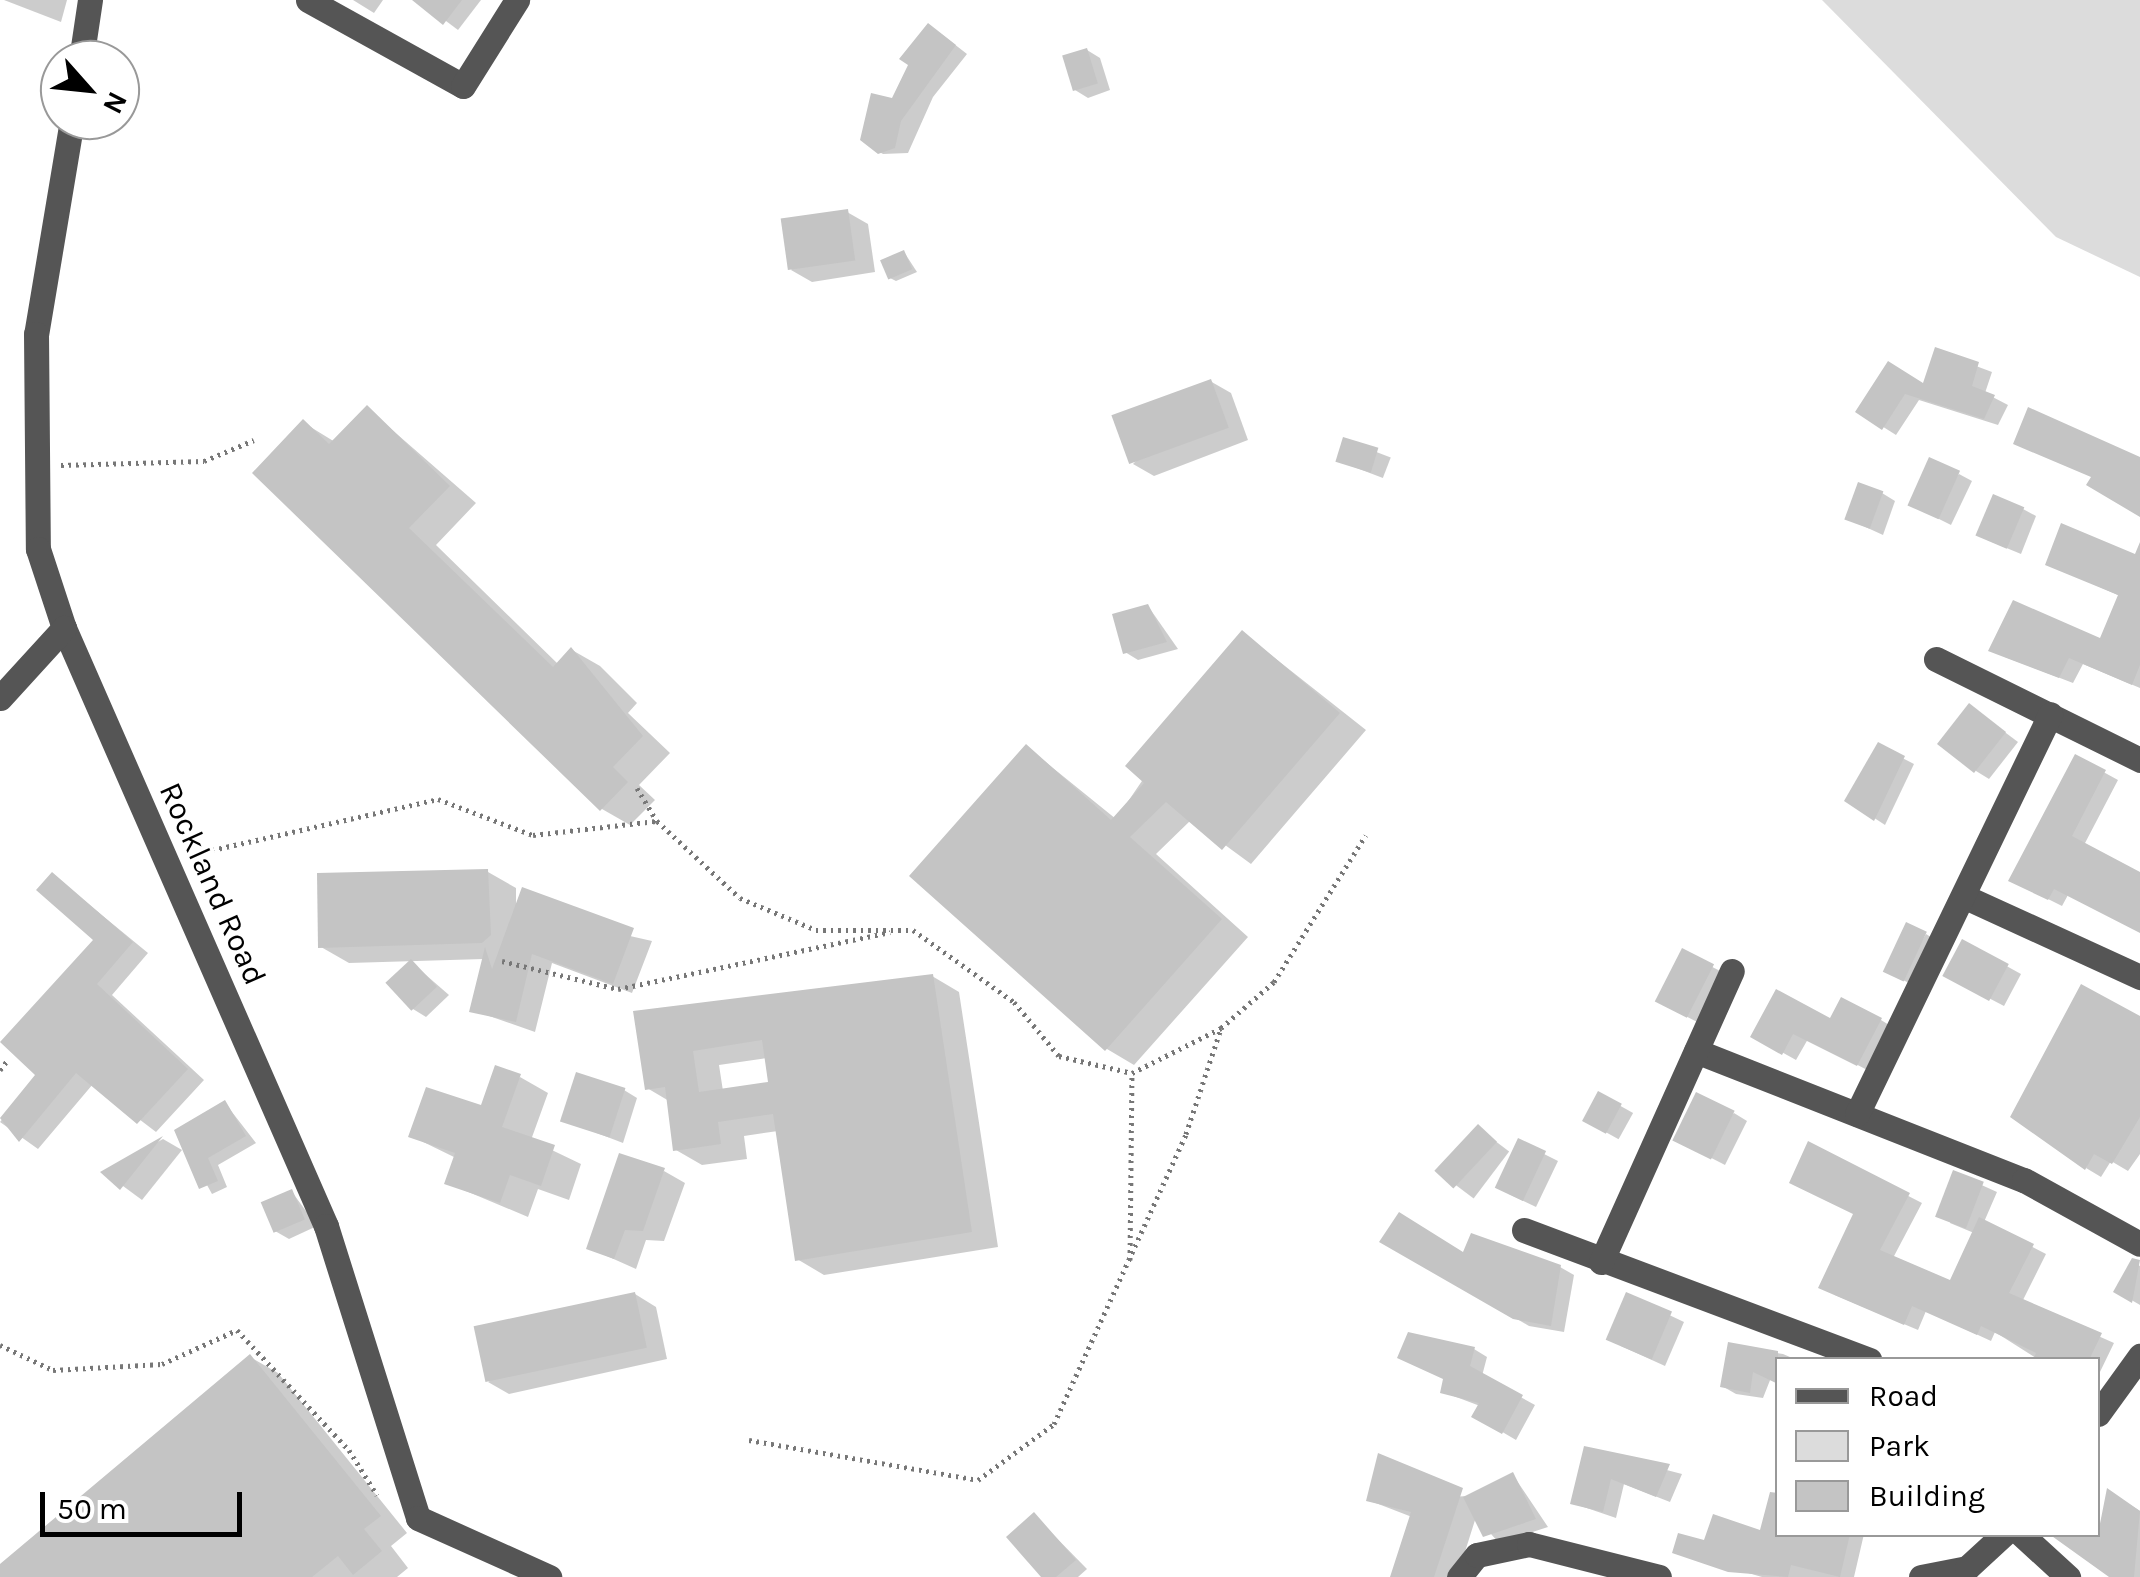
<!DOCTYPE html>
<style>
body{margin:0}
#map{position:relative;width:2140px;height:1577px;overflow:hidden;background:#fff;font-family:Karla,sans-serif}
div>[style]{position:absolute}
.green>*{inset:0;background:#dcdcdc}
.shadow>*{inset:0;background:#0003;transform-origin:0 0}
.building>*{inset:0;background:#c4c4c4;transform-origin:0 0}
.path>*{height:5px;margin-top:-2.5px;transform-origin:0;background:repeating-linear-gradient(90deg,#777 0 2.5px,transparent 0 7.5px)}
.minor>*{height:25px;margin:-12.5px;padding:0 12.5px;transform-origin:12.5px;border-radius:12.5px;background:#555}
span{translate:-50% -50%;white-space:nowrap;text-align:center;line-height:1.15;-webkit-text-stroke:8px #fff;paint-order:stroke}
.street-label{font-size:32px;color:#000}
.legend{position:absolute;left:1775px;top:1357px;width:325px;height:180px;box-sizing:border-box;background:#fff;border:2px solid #999;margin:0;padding:12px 18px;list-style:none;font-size:30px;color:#000}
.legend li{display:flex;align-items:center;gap:20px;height:50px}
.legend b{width:50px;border:2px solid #999}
.north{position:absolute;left:40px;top:40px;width:100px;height:100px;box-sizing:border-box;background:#fff;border:2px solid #999;border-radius:50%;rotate:117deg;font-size:28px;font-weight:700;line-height:40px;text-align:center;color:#000}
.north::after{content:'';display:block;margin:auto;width:35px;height:45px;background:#000;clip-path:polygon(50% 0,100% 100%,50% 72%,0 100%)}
.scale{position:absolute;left:40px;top:1492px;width:202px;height:45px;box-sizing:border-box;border:5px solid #000;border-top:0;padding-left:12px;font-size:30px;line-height:35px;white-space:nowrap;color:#000;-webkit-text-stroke:8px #fff;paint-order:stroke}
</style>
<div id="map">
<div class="green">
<i style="clip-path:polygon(1822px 0,2140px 0,2140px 277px,2056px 237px)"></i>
</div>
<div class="shadow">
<i style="clip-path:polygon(4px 0,67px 0,61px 22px)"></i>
<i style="clip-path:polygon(353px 0,383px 0,374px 13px)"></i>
<i style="clip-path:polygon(418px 0,481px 0,458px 30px)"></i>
<i style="clip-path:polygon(940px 33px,967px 54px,933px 97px,908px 153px,883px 154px,869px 146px)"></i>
<i style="clip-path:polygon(1087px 50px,1100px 58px,1110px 90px,1088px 98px,1075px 90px)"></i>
<i style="clip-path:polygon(847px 212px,868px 224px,875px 272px,812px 282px,791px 270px)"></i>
<i style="clip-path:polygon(904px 252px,917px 272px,896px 281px,890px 278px)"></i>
<i style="clip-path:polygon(1936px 351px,1992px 372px,1985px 393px,2008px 405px,1998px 425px,1919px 400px,1896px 435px,1858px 411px,1925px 386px)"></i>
<i style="clip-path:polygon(1210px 381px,1231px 393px,1248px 440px,1154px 476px,1133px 464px)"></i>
<i style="clip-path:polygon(367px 408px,476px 503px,436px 545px,558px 664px,572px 650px,600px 666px,637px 703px,628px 713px,670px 753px,639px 785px,655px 800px,630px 825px,602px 809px,255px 473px,304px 423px,335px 442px)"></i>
<i style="left:1345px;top:440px;width:49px;height:22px;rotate:21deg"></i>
<i style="clip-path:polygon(1959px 474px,1972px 481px,1951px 525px,1923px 511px)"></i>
<i style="clip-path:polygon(1882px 493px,1895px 501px,1883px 535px,1848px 519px)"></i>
<i style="clip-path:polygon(2023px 509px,2036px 516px,2021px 554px,1992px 542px)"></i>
<i style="clip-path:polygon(2140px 557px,2140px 688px,2083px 664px,2073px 683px,2005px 657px,2101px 642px,2120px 596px,2048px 564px)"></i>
<i style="clip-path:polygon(1148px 606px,1178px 649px,1138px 660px,1125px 652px)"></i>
<i style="clip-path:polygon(1243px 633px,1366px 730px,1251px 864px,1191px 820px,1156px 854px,1248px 937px,1134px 1065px,1107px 1049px,1027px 747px,1116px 819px)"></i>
<i style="clip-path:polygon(1970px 706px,2018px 742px,1989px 779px,1976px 771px)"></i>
<i style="clip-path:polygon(1879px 746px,1914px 764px,1885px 825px,1847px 800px)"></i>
<i style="clip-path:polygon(2076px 757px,2118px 780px,2084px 845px,2140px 875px,2140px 931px,2068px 895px,2062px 906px,2024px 887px)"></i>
<i style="clip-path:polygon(488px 872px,516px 888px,516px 910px,652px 941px,632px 993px,552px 963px,535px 1032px,472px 1010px,484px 959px,349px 963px,321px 947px)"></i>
<i style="clip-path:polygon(53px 875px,148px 953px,112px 995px,204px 1080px,156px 1132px,93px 1084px,38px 1149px,0 1122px,39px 1075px,97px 940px)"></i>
<i style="clip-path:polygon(1926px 934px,1939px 942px,1915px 986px,1899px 978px)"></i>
<i style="clip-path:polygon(1963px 942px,2021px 974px,2004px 1006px,1958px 982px)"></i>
<i style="clip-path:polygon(1683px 952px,1726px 974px,1701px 1024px,1672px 1009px)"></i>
<i style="clip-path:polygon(411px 962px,449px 995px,426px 1017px,413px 1009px)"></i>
<i style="clip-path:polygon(evenodd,932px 976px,959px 992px,998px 1247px,824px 1275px,797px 1259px,778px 1131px,744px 1136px,747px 1159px,702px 1165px,676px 1150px,669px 1101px,647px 1088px,636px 1013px,932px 976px,767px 1058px,771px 1084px,723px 1091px,719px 1065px,767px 1058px)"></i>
<i style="clip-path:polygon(1881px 1020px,1894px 1028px,1871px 1072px,1808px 1039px,1796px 1060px,1753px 1036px)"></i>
<i style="clip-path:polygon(2140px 1023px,2140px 1154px,2128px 1171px,2111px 1161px,2101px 1177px,2086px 1168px)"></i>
<i style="clip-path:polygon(520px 1077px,548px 1093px,531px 1140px,581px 1164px,569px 1200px,538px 1189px,528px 1217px,447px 1183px,456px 1158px,411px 1136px,483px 1109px)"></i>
<i style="clip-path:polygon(624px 1090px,637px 1098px,623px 1143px,563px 1120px)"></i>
<i style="left:1599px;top:1094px;width:39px;height:30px;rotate:29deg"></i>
<i style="clip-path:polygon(225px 1103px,256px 1143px,218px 1165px,227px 1187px,212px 1194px,177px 1131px)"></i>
<i style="clip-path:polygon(1734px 1113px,1747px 1121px,1725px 1165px,1690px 1147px)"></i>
<i style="left:1478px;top:1128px;width:39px;height:59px;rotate:37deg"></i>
<i style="clip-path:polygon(163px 1139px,182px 1150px,142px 1200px,104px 1172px)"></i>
<i style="clip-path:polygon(1809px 1145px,1922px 1203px,1893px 1258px,1951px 1283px,1974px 1233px,1950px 1223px,1955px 1173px,1997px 1192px,1984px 1222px,2046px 1254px,2022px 1302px,2114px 1343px,2099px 1374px,2098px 1360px,2039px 1360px,1995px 1332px,1991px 1341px,1926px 1311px,1918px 1330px,1835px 1295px,1856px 1214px)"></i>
<i style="clip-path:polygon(1544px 1154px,1558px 1161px,1536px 1207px,1509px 1194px)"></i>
<i style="clip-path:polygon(664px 1171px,685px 1183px,664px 1241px,646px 1240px,636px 1269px,589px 1248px)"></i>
<i style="clip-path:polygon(292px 1192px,317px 1226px,289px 1239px,275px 1231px)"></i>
<i style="clip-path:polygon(1383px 1241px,1560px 1267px,1574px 1275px,1564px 1332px,1529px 1326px)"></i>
<i style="clip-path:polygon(2133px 1262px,2140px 1266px,2140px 1305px,2116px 1291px)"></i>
<i style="clip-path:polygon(635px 1294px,656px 1307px,667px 1359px,509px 1394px,488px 1382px)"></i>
<i style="clip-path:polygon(1627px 1295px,1684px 1322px,1665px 1366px,1621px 1346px)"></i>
<i style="clip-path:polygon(1730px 1345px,1783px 1354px,1797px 1360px,1778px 1360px,1763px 1398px,1736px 1394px,1722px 1386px)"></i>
<i style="clip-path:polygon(1474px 1349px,1487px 1357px,1482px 1376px,1535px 1405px,1516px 1440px,1475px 1416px,1480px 1406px,1443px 1392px)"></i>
<i style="clip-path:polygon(250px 1357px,278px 1373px,407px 1533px,391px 1546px,408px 1568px,397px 1577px,0 1577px,0 1568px)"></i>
<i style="clip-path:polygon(1586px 1449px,1682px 1474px,1670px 1502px,1624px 1484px,1616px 1518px,1572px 1503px)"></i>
<i style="clip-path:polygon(1513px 1475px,1548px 1527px,1499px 1543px,1476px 1517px,1457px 1577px,1392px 1577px,1412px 1517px,1368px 1500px,1471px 1496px)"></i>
<i style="clip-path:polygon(2108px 1491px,2140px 1511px,2140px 1577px,2113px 1577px,2098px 1534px)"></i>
<i style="clip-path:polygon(1034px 1515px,1087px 1569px,1078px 1577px,1044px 1577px)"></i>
<i style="clip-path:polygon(1762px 1533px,1778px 1534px,1864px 1534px,1854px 1577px,1762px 1577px,1675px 1552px)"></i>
</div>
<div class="building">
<i style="clip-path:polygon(412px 0,462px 0,443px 25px)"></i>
<i style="clip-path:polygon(928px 23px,956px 45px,901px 121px,895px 148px,878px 154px,860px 140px,871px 93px,892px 98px,908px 65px,899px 59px)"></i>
<i style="left:1087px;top:48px;width:37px;height:26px;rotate:73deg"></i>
<i style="left:848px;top:209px;width:52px;height:68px;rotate:82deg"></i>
<i style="left:904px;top:250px;width:21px;height:26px;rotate:67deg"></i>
<i style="clip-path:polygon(1935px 347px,1979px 362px,1972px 386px,1995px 395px,1984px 419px,1905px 394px,1882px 430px,1855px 412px,1888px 361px,1923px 383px)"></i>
<i style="left:1211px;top:379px;width:52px;height:106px;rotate:70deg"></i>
<i style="clip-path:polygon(367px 405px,450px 486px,409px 528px,553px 667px,571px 647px,643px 736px,613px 767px,628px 782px,600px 811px,252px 473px,303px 419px,329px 444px)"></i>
<i style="clip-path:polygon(2028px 407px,2140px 457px,2140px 517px,2086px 485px,2091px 477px,2013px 444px)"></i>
<i style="left:1343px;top:437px;width:37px;height:26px;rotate:17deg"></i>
<i style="left:1929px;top:457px;width:34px;height:53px;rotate:24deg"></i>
<i style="left:1858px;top:482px;width:27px;height:40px;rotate:20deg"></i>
<i style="left:1993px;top:494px;width:34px;height:45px;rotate:23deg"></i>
<i style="clip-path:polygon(2061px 523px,2135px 554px,2140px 542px,2140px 665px,2132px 685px,2069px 658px,2059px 678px,1988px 651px,2013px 600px,2100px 638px,2118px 595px,2045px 565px)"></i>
<i style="clip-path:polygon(1148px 604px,1167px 642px,1123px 654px,1112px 614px)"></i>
<i style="clip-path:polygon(1242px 630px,1340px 713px,1222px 850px,1166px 802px,1130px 837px,1222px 919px,1105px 1051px,909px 876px,1026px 744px,1111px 820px,1144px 783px,1125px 766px)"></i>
<i style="left:1969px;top:703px;width:47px;height:52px;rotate:38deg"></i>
<i style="clip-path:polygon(1878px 742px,1905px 756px,1874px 821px,1844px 801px)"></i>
<i style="clip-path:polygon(2075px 754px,2106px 770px,2072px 836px,2140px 872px,2140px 933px,2054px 889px,2048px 900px,2008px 881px)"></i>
<i style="clip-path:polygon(488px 869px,491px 935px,482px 943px,318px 948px,317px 873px)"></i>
<i style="clip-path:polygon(52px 872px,133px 942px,97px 984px,188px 1069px,137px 1124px,76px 1073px,19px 1142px,0 1118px,35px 1075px,0 1042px,93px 940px,36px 890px)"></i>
<i style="clip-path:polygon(522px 887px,634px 928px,613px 984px,532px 954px,516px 1022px,469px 1012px,485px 947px,492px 969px)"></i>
<i style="left:1906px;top:922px;width:23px;height:55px;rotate:25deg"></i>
<i style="left:1962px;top:939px;width:53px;height:42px;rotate:28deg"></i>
<i style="left:1682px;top:948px;width:36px;height:60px;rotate:27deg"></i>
<i style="left:411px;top:959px;width:38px;height:35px;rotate:47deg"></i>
<i style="clip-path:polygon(evenodd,933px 974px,972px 1232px,795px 1261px,773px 1114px,718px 1122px,721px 1144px,673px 1151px,665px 1087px,645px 1090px,633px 1011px,933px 974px,762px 1040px,768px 1082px,699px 1092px,693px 1051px,762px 1040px)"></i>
<i style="clip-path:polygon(2081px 984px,2140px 1016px,2140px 1117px,2112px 1164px,2094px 1154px,2085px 1170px,2010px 1117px)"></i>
<i style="clip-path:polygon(1776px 989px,1830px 1018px,1841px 997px,1882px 1018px,1857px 1066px,1793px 1034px,1782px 1055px,1750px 1037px)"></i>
<i style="clip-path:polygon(495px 1065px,521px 1074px,502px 1127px,555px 1145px,541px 1186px,510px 1175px,500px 1203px,444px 1184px,455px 1153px,408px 1137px,426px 1087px,481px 1105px)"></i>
<i style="left:576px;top:1072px;width:52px;height:52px;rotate:18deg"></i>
<i style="left:1598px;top:1091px;width:27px;height:34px;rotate:28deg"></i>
<i style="left:1696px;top:1092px;width:43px;height:54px;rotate:26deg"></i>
<i style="clip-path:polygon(225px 1100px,246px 1136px,208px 1158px,218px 1181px,199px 1189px,174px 1130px)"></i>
<i style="left:1478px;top:1124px;width:26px;height:64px;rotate:43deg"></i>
<i style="clip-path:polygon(163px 1136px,120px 1190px,100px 1172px)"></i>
<i style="left:1518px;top:1138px;width:31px;height:55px;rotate:25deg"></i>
<i style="clip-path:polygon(1808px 1141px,1910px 1193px,1880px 1250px,1950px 1280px,1979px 1217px,2034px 1244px,2009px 1293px,2102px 1333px,2089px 1360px,2033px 1360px,2036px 1353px,1981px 1326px,1977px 1335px,1912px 1306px,1904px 1325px,1818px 1288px,1853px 1214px,1789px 1183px)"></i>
<i style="clip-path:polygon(619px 1153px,665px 1168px,643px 1231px,625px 1230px,614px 1259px,586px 1249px)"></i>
<i style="left:1953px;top:1170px;width:33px;height:50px;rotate:21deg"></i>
<i style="left:292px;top:1189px;width:33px;height:34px;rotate:67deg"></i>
<i style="clip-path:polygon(1399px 1212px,1463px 1252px,1471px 1233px,1561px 1265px,1551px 1326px,1513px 1319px,1379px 1242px)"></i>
<i style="clip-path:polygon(2132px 1258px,2140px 1260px,2132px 1303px,2113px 1292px)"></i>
<i style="left:635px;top:1292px;width:57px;height:165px;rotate:78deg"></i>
<i style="left:1626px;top:1292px;width:50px;height:52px;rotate:23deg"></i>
<i style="clip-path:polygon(1408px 1332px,1475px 1347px,1470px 1366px,1523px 1395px,1502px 1434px,1471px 1417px,1479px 1403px,1440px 1393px,1443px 1379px,1397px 1358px)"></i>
<i style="clip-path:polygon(1728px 1342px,1778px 1351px,1778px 1384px,1753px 1372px,1750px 1393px,1720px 1387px)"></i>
<i style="clip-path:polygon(250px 1354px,381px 1516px,364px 1529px,382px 1551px,353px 1575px,338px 1556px,312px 1577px,0 1577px,0 1564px)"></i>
<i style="clip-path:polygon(1584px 1446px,1670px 1464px,1656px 1497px,1611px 1479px,1603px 1512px,1570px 1504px)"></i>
<i style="clip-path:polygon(1378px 1453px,1463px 1488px,1434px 1577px,1390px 1577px,1411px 1512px,1366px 1501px)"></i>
<i style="clip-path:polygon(1513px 1472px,1536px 1519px,1483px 1537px,1463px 1497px)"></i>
<i style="clip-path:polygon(2107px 1488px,2140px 1511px,2134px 1577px,2109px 1577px,2049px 1534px,2098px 1534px)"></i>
<i style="clip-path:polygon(1770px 1492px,1778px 1493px,1778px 1534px,1850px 1534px,1840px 1577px,1791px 1565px,1788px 1577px,1728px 1572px,1672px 1553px,1678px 1533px,1704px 1540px,1713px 1514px,1760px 1530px)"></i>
<i style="clip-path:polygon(1034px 1512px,1076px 1560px,1056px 1577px,1041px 1577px,1006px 1537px)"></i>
</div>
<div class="path">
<i style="left:61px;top:465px;width:143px;rotate:-1.6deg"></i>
<i style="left:204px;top:461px;width:54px;rotate:-22.8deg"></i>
<i style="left:637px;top:788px;width:39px;rotate:59deg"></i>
<i style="left:657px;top:821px;width:113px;rotate:42.9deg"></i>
<i style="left:740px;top:898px;width:82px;rotate:22.8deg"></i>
<i style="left:816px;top:930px;width:97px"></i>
<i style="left:913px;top:930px;width:124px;rotate:35.5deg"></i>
<i style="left:1014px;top:1002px;width:70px;rotate:50.2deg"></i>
<i style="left:1059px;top:1056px;width:75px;rotate:13.1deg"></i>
<i style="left:1132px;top:1073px;width:100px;rotate:-26.8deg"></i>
<i style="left:1221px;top:1028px;width:70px;rotate:-41deg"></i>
<i style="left:1274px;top:982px;width:173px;rotate:-58deg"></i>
<i style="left:190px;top:855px;width:254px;rotate:-12.7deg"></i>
<i style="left:438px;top:799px;width:102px;rotate:20.8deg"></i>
<i style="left:533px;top:835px;width:124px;rotate:-6.5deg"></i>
<i style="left:502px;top:961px;width:119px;rotate:13.6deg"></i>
<i style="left:618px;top:989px;width:278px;rotate:-11.8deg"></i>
<i style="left:0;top:1070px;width:11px;rotate:-52deg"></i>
<i style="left:1130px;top:1260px;width:187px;rotate:-89.4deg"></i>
<i style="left:0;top:1345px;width:59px;rotate:25.3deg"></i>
<i style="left:53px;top:1370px;width:109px;rotate:-3.2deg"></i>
<i style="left:162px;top:1364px;width:82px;rotate:-24.4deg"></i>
<i style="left:237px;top:1330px;width:164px;rotate:47deg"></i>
<i style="left:349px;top:1450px;width:53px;rotate:58.1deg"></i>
<i style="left:749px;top:1440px;width:232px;rotate:9.9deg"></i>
<i style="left:978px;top:1480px;width:94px;rotate:-36.4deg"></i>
<i style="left:1054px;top:1424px;width:319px;rotate:-65.5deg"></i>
<i style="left:1186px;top:1134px;width:112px;rotate:-71.7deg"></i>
</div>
<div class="minor">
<i style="left:308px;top:0;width:177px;rotate:29deg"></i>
<i style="left:463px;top:86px;width:102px;rotate:-57.9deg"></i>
<i style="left:81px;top:60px;width:61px;rotate:-81.5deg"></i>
<i style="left:72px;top:120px;width:217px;rotate:99.5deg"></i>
<i style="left:36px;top:334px;width:215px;rotate:89.5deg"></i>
<i style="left:38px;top:549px;width:83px;rotate:71.8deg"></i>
<i style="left:64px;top:628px;width:653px;rotate:66.34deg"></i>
<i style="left:326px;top:1226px;width:306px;rotate:72.5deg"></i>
<i style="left:418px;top:1518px;width:144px;rotate:24.2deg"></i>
<i style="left:1936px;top:659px;width:228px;rotate:26.3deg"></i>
<i style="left:0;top:698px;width:95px;rotate:-47.6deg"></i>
<i style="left:1963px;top:896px;width:195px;rotate:24.6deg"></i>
<i style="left:1696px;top:1051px;width:352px;rotate:21.5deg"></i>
<i style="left:2024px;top:1180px;width:132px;rotate:28.9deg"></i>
<i style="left:1857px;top:1114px;width:444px;rotate:-64.2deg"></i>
<i style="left:1524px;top:1230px;width:369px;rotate:20.6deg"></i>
<i style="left:1601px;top:1262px;width:319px;rotate:-65.8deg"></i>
<i style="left:2098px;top:1414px;width:72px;rotate:-54.1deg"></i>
<i style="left:2021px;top:1534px;width:64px;rotate:42.5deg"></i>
<i style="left:1459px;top:1577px;width:28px;rotate:-51deg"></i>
<i style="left:1477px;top:1555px;width:53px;rotate:-11.9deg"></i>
<i style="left:1529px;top:1544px;width:134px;rotate:14.2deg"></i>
<i style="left:1921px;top:1577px;width:47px;rotate:-11.1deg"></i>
<i style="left:1967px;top:1568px;width:50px;rotate:-42.6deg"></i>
</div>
<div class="street-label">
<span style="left:212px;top:884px;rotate:66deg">Rockland Road</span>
</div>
<ul class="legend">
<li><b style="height:12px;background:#555"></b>Road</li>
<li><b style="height:28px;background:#dcdcdc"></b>Park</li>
<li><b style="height:28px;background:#c4c4c4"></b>Building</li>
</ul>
<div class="north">N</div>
<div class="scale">50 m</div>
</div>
